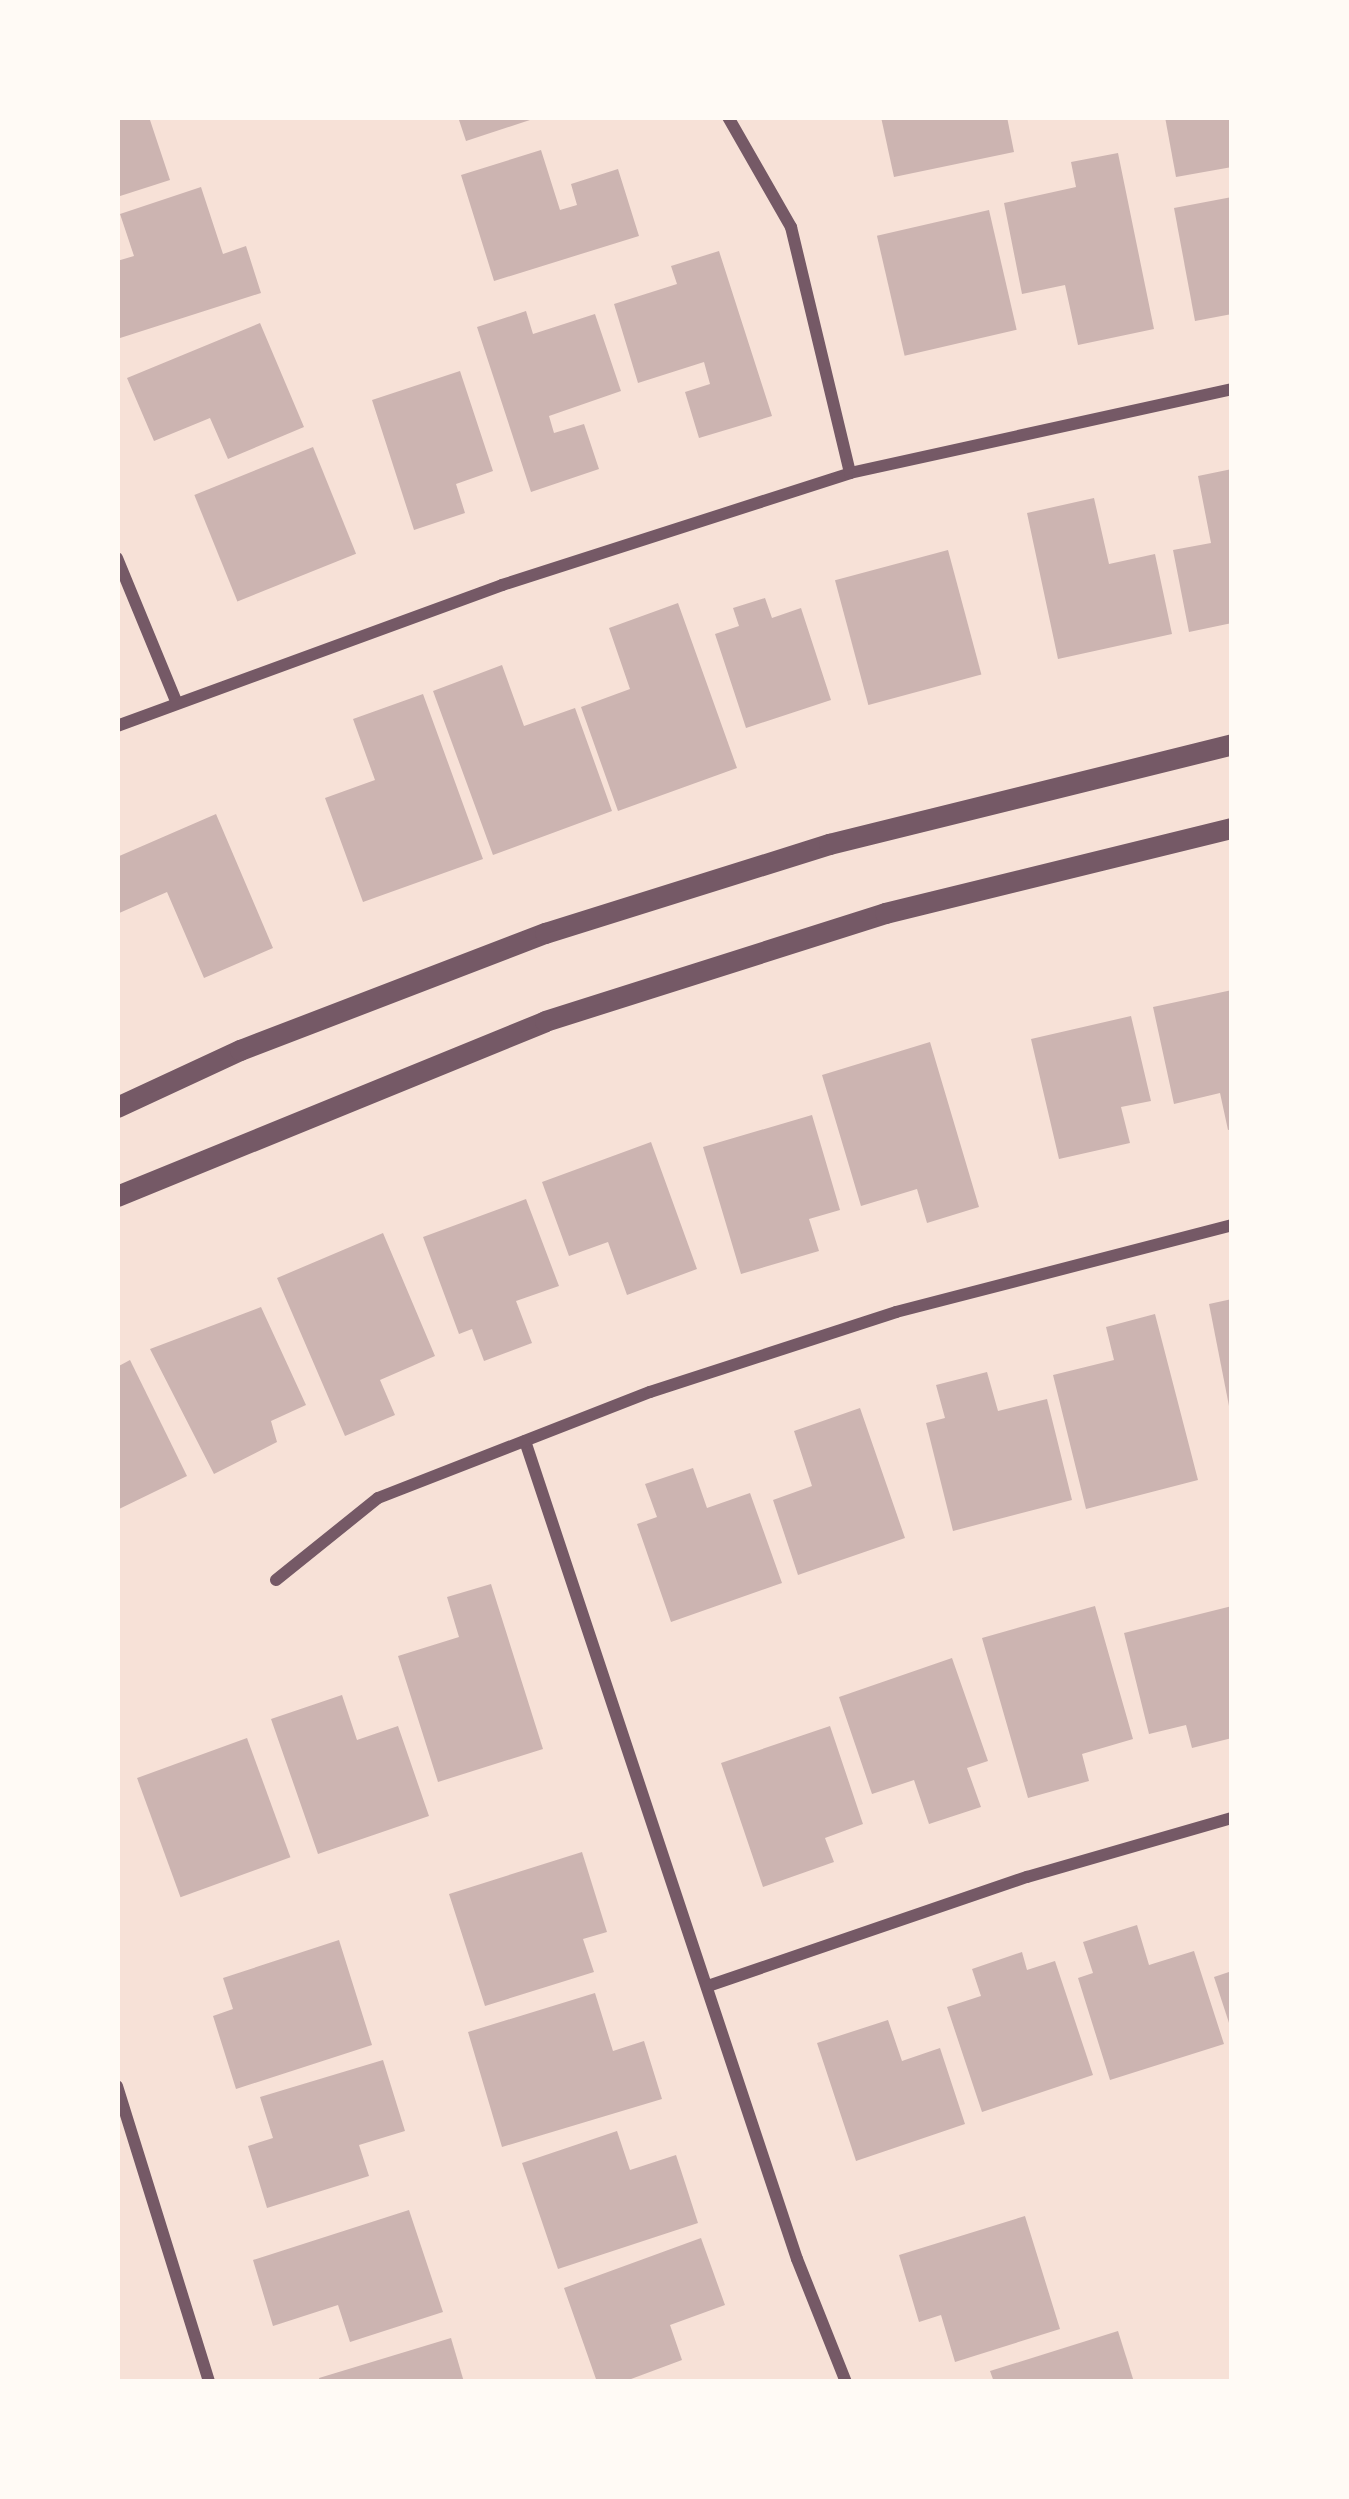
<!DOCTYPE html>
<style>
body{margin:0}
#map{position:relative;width:1349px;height:2499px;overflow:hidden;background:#f7e1d7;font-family:"Playfair Display",serif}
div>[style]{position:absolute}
.building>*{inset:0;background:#ccb4b1;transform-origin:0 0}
.minor>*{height:12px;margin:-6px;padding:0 6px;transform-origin:6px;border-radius:6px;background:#755966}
.tertiary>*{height:21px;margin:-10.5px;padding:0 10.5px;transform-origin:10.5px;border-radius:10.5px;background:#755966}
span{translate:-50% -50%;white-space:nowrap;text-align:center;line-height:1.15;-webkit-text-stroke:9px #fffaf5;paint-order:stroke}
.frame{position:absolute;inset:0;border:120px solid #fffaf5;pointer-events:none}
</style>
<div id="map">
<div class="building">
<i style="clip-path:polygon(117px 117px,149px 117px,170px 180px,117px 197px)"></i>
<i style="clip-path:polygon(458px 117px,536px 117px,536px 118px,466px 141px)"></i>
<i style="clip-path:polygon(881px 117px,1007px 117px,1014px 152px,894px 177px)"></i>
<i style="clip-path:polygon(1165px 117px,1232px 117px,1232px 167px,1176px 177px)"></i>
<i style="clip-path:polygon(541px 150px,560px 210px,577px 205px,571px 184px,618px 169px,639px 236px,494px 281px,461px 175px)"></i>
<i style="clip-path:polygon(1118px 153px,1154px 329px,1078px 345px,1065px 285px,1022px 294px,1004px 203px,1076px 187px,1071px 162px)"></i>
<i style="clip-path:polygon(201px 187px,223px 254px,246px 246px,261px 293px,117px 339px,117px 261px,134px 256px,120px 214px)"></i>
<i style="clip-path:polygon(1232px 197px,1232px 314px,1195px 321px,1174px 208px)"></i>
<i style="left:989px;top:210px;width:123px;height:115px;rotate:77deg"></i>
<i style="clip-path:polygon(719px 251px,772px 416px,699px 438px,685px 392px,710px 384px,704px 362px,638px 383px,614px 304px,677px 284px,671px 266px)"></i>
<i style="clip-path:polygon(526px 311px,533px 334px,595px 314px,621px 391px,549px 416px,554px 433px,584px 424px,599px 469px,531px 492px,477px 327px)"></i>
<i style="clip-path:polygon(260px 323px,304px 427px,228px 459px,210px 418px,154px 441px,127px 378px)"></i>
<i style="clip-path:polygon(460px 371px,493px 471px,456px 484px,465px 513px,414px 530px,372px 400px)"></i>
<i style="left:313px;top:447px;width:115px;height:128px;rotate:68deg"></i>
<i style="clip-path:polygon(1232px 469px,1232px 623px,1189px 632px,1173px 550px,1211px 543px,1198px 476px)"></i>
<i style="clip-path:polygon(1094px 498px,1109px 564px,1155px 554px,1172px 634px,1058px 659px,1027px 513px)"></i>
<i style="left:948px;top:550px;width:129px;height:117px;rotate:75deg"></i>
<i style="clip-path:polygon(765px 598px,772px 618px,801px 608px,831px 700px,746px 728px,715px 634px,739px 626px,733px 608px)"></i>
<i style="clip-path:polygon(678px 603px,737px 768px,618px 811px,581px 707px,630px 689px,609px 628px)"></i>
<i style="clip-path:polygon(502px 665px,524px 726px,575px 708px,612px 811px,493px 855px,433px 691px)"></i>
<i style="clip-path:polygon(423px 694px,483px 859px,363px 902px,325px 798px,375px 780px,353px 719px)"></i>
<i style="clip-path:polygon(216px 814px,273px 948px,204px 978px,167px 892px,117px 914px,117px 857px)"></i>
<i style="clip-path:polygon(1232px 990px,1232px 1129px,1228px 1130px,1220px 1093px,1174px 1104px,1153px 1007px)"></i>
<i style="clip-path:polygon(1131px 1016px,1151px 1101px,1121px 1107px,1130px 1143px,1059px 1159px,1031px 1039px)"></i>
<i style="clip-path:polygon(930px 1042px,979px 1207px,927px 1223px,917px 1189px,861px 1206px,822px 1075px)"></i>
<i style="clip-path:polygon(812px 1115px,840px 1210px,809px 1219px,819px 1251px,741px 1274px,703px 1147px)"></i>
<i style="clip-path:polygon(651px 1142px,697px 1269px,627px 1295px,608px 1242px,569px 1256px,542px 1182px)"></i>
<i style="clip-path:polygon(526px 1199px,559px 1286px,516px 1301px,532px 1343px,484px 1361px,472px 1329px,459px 1334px,423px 1237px)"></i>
<i style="clip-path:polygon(383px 1233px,435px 1356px,380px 1380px,395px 1415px,345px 1436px,277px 1278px)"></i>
<i style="clip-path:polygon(1232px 1299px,1232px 1411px,1230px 1411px,1209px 1304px)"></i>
<i style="clip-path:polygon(261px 1307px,306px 1405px,271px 1421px,277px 1442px,214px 1474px,150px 1349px)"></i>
<i style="clip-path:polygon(1155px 1314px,1198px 1480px,1086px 1509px,1053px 1375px,1114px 1360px,1106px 1327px)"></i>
<i style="clip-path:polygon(130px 1360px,187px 1476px,117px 1510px,117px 1367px)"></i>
<i style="clip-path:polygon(987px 1372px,998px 1411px,1047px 1399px,1072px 1500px,953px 1531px,926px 1423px,945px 1418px,936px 1385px)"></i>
<i style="clip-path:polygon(860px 1408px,905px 1538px,798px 1575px,773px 1500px,812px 1486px,794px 1431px)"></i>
<i style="clip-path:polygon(693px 1468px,707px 1508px,750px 1493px,782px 1583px,671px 1622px,637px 1524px,657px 1517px,645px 1484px)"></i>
<i style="clip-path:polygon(491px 1584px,543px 1749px,438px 1782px,398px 1656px,459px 1637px,447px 1597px)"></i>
<i style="clip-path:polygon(1095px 1606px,1133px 1739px,1082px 1754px,1089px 1781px,1028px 1798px,982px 1638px)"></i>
<i style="clip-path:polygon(1232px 1606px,1232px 1738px,1192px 1748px,1186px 1725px,1149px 1734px,1124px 1633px)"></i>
<i style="clip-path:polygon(952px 1658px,988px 1761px,967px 1768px,981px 1807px,929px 1824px,914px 1780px,872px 1794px,839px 1697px)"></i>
<i style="clip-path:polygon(342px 1695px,357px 1740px,398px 1726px,429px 1816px,318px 1854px,271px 1719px)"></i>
<i style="clip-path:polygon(830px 1726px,863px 1824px,825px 1838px,834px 1862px,763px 1887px,721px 1763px)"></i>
<i style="left:247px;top:1738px;width:127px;height:117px;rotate:70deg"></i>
<i style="clip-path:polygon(582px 1852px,607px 1932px,583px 1939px,594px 1972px,485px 2006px,449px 1894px)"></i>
<i style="clip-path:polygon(1137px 1925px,1149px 1965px,1194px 1951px,1224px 2044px,1110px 2080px,1078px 1978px,1093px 1973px,1083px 1942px)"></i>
<i style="clip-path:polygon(339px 1940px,372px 2045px,236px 2089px,213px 2016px,233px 2009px,223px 1978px)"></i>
<i style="clip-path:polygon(1022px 1952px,1027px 1970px,1055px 1961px,1093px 2075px,982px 2112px,947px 2007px,981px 1996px,972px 1969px)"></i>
<i style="clip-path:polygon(1232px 1971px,1232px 2028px,1231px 2029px,1214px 1977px)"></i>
<i style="clip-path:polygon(595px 1993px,613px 2051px,644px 2041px,662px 2099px,502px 2147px,468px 2032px)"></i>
<i style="clip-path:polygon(888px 2020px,902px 2061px,940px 2048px,965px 2124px,856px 2161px,817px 2043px)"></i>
<i style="clip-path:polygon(383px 2060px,405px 2131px,359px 2145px,369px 2176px,267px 2208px,248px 2146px,273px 2138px,260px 2097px)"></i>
<i style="clip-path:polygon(617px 2131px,630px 2170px,676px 2155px,698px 2223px,558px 2269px,522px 2163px)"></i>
<i style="clip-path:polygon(409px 2210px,443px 2312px,350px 2342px,338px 2305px,273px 2326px,253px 2260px)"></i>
<i style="clip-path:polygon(1025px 2216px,1060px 2329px,955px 2362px,941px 2315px,919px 2322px,899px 2255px)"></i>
<i style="clip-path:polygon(701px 2238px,725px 2305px,670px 2325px,682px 2360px,623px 2382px,597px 2382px,564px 2288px)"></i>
<i style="clip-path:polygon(1118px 2331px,1134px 2382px,994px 2382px,990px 2371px)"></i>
<i style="clip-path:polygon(451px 2338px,464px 2382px,320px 2382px,319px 2378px)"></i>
</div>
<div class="minor">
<i style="left:728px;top:117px;width:127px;rotate:60.2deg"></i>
<i style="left:791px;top:227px;width:253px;rotate:76.5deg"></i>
<i style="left:117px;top:558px;width:155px;rotate:67.6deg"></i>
<i style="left:117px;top:726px;width:410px;rotate:-20.1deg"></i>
<i style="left:502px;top:585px;width:366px;rotate:-17.8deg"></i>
<i style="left:850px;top:473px;width:391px;rotate:-12.4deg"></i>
<i style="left:525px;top:1441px;width:862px;rotate:71.61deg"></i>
<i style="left:797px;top:2259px;width:132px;rotate:68.3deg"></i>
<i style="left:276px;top:1580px;width:131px;rotate:-38.8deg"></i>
<i style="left:378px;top:1498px;width:292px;rotate:-21.3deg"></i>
<i style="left:650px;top:1392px;width:259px;rotate:-18deg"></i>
<i style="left:896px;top:1312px;width:347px;rotate:-14.5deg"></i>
<i style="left:708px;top:1986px;width:337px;rotate:-18.9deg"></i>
<i style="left:1027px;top:1877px;width:213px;rotate:-16.1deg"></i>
<i style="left:117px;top:2086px;width:310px;rotate:72.7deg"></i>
</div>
<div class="tertiary">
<i style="left:117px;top:1107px;width:136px;rotate:-24.9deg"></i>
<i style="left:240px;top:1050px;width:327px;rotate:-21deg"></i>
<i style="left:545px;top:933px;width:298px;rotate:-17.4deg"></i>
<i style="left:829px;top:844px;width:415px;rotate:-13.9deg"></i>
<i style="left:117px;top:1196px;width:462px;rotate:-22.2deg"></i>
<i style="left:545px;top:1021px;width:357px;rotate:-17.6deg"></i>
<i style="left:885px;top:913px;width:357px;rotate:-13.8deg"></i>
</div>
<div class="frame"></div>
</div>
